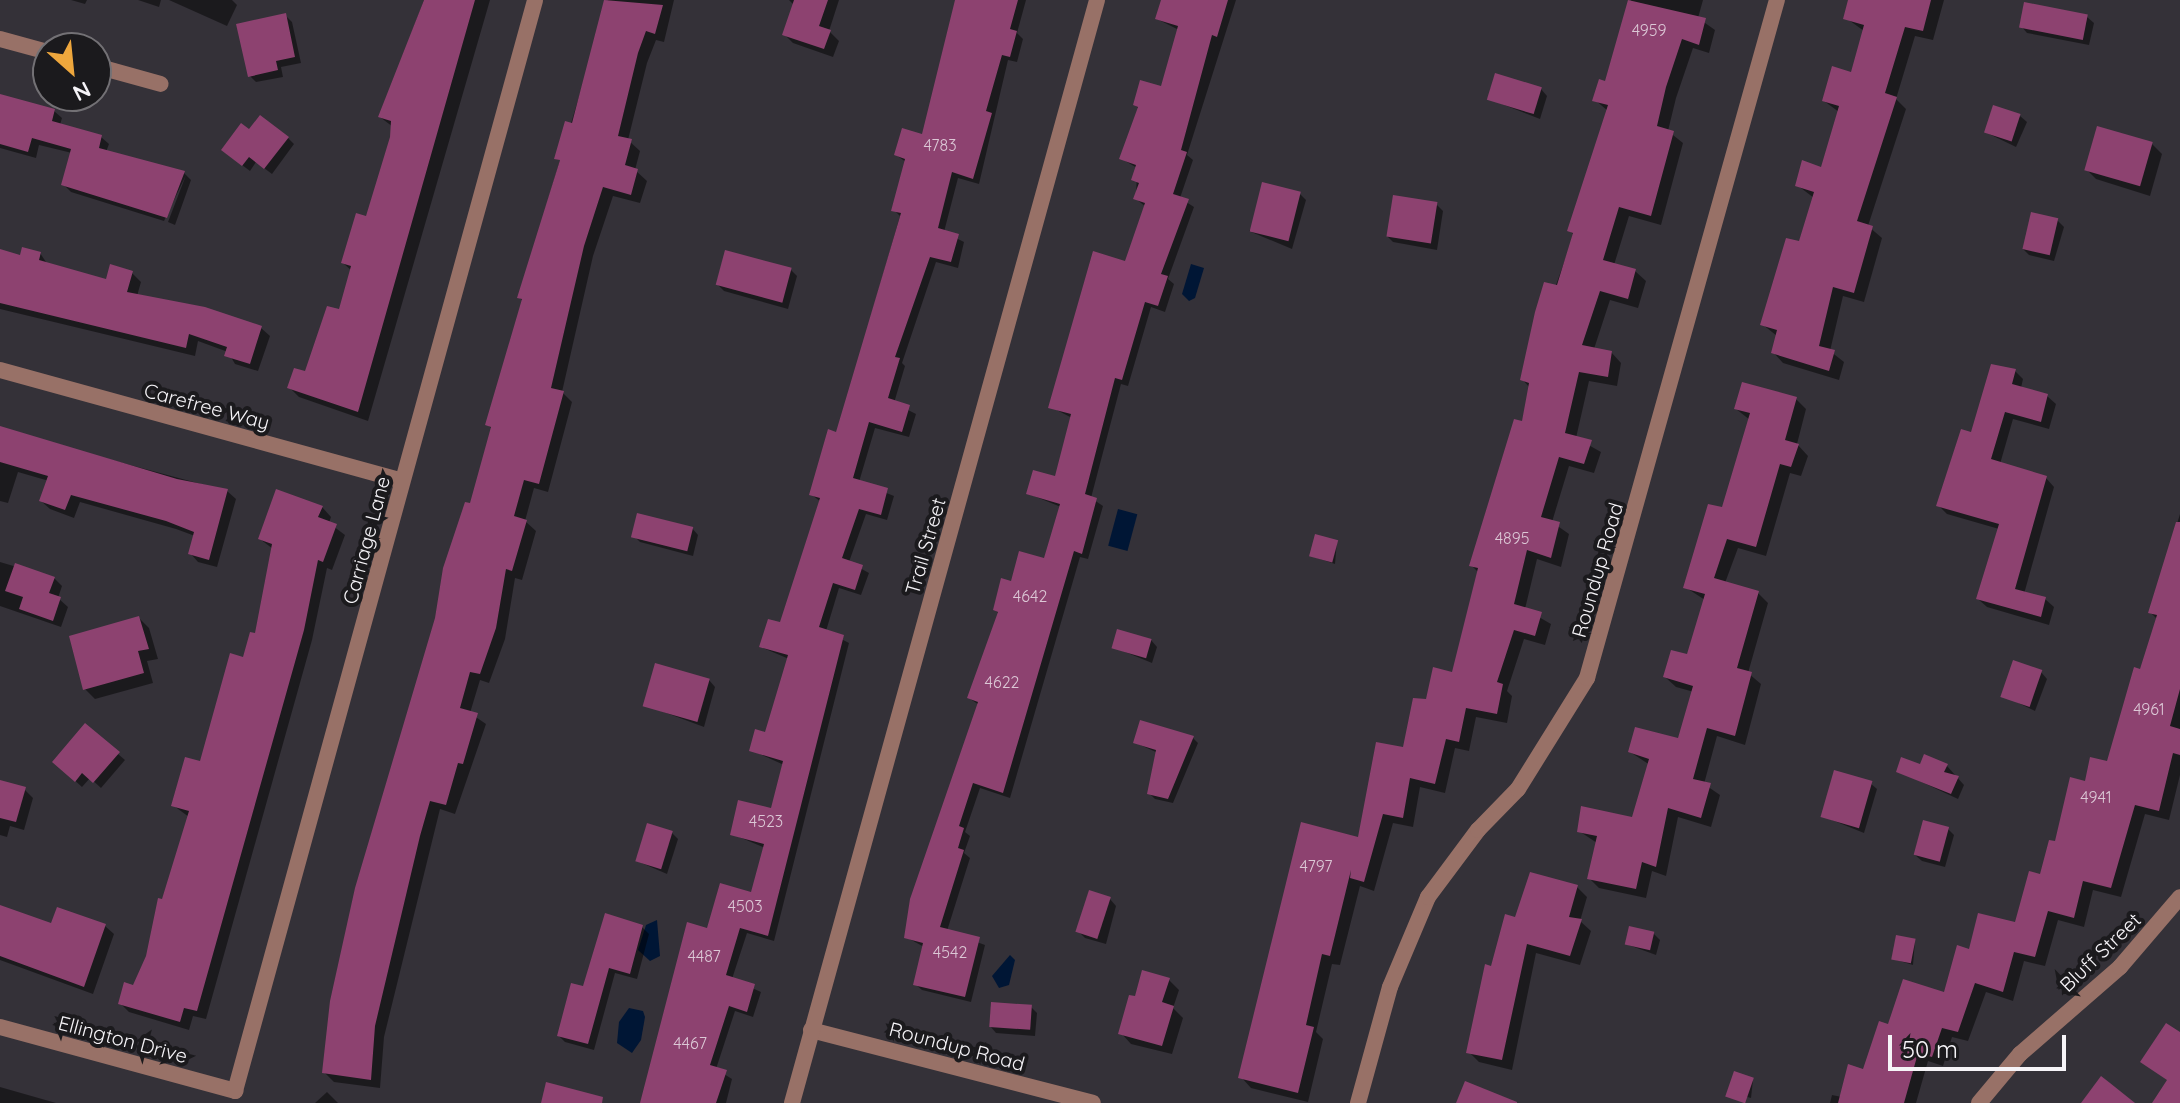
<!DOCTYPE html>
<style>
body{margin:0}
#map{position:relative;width:2180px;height:1103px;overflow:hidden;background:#343138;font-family:Quicksand,sans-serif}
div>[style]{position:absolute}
.water>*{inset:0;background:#001635;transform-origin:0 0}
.shadow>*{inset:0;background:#0007}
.building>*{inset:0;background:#8d4270;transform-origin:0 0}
.street>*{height:16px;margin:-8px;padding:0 8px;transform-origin:8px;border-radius:8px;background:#987167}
span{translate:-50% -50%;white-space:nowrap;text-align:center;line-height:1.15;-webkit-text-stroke:8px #1b1a1d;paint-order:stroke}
.number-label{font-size:16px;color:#dcc8d6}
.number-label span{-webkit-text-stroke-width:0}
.street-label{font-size:20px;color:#f6f4f8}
.north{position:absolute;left:32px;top:32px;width:80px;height:80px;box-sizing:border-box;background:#1b1a1d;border:2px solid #737175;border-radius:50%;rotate:153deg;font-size:22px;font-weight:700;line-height:32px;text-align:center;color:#f6f4f8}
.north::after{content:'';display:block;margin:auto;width:28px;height:36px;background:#eea73d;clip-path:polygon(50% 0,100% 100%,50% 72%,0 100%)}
.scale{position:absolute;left:1888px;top:1035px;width:178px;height:36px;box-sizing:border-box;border:4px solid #f6f4f8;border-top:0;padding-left:10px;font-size:24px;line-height:28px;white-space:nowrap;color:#f6f4f8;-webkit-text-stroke:6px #1b1a1d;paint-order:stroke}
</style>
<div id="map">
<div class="water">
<i style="clip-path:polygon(1191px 264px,1204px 268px,1195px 298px,1189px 301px,1182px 294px)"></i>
<i style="left:1118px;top:509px;width:20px;height:38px;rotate:15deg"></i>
<i style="clip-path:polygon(657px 920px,660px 956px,650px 961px,638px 950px,646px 925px)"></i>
<i style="clip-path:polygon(1010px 955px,1015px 960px,1009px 985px,999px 988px,992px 976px)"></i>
<i style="clip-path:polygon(629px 1008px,643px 1011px,645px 1017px,641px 1040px,632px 1053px,617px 1043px,619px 1022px)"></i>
</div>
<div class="shadow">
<i style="clip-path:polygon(71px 0,87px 0,85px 4px)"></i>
<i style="clip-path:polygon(138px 0,161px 0,159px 7px)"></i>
<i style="clip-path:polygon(169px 0,232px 0,237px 5px,227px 26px)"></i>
<i style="clip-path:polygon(424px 0,490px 0,368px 421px,299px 397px,290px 388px,306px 374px,340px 312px,352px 271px,343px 263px,367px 219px,392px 137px,393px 127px,380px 117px)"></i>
<i style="clip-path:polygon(608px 0,674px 0,664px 42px,656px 40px,647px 63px,628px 140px,640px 151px,635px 170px,647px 181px,640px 203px,613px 196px,593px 256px,562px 392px,572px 402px,548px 492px,534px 488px,525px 521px,536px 531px,522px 580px,515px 578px,505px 639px,489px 683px,480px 680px,470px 713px,486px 724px,455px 814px,440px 809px,384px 1037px,380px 1088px,334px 1082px,324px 1072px,493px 430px,488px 425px,524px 302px,519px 297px)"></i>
<i style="clip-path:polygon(789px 0,839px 0,829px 31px,839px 41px,833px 57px,793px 43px,784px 34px,794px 5px)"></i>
<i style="clip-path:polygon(960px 0,1026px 0,1017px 33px,1023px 39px,1017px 62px,1008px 60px,979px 184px,958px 178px,944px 232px,964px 242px,958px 268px,936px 262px,902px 363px,905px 366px,894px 403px,916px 414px,909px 437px,875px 428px,859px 482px,894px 496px,887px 520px,866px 514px,849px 562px,869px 573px,861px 595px,839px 588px,826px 631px,849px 643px,774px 941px,747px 933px,732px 979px,761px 992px,753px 1017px,735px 1011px,716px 1069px,732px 1079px,726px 1103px,641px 1103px,708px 931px,752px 895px,765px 848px,732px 834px,772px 811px,784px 765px,751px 750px,767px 734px,789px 659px,761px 647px,781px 625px,821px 502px,812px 495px,837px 434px,900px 216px,894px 210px,906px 162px,896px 155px,924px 137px)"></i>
<i style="clip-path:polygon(1163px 0,1236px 0,1187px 155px,1193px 160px,1180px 198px,1194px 207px,1168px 279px,1174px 284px,1165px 312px,1151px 307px,1128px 386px,1121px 384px,1091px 498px,1103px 506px,1088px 559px,1080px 557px,1010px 798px,980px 788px,965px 832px,970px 836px,964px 853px,970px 858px,947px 931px,985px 945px,971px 1002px,922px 990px,915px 984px,924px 947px,906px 937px,979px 705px,969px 698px,999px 614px,995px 610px,1012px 583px,1045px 560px,1061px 507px,1029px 494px,1056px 478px,1072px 418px,1051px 407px,1126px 264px,1146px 207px,1136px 199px,1137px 168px,1122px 159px,1139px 109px,1135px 105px,1163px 88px,1179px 30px,1157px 19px)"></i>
<i style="clip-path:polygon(1631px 0,1703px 0,1698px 18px,1715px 30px,1709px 53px,1693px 48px,1676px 98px,1668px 131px,1683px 143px,1661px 225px,1629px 216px,1614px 265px,1635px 271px,1646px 281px,1638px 308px,1610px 300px,1594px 349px,1611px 352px,1621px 363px,1617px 386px,1589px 381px,1576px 438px,1601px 452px,1594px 473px,1569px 466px,1552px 522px,1569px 534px,1561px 567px,1537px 559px,1525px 609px,1551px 624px,1545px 645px,1524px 639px,1507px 691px,1512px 696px,1507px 723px,1476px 717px,1469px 751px,1455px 748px,1445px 793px,1420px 787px,1413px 827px,1393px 823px,1374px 891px,1360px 886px,1340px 965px,1332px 964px,1316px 1032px,1323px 1039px,1308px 1102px,1251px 1088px,1241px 1077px,1427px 702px,1453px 674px,1479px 573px,1471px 565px,1524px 424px,1530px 388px,1522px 379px,1574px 235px,1569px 230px,1608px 111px,1595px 100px,1606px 84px)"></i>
<i style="clip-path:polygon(1850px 0,1944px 0,1933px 40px,1915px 36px,1896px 99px,1906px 109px,1868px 226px,1882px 238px,1864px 302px,1843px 296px,1830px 351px,1844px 362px,1839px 380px,1783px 363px,1773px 352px,1777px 336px,1762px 324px,1801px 243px,1814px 198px,1797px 185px,1823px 169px,1839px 112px,1824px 101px,1852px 75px,1864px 31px,1846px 18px)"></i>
<i style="clip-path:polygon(285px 15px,292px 22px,301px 63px,281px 67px,283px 77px,256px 82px,250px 76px)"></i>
<i style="clip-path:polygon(2087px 17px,2094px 23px,2089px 45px,2027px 33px,2021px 26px)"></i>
<i style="clip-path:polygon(1541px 89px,1547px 96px,1540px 119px,1489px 99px)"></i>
<i style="clip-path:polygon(0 97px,54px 111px,62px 118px,60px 125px,101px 137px,109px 144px,106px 152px,184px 173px,191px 180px,175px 225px,168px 222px,186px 175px,164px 221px,71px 192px,63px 184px,72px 153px,39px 145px,36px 158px,0 148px)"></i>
<i style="clip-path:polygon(2020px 116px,2027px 122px,2016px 147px,1985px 132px)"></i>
<i style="clip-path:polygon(250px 132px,288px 138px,294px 144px,272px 174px,256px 162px,250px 171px,230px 156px)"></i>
<i style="clip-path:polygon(2152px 144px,2162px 154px,2150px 196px,2096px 179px,2086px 169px)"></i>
<i style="clip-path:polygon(1300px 194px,1306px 200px,1292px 249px,1249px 231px)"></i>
<i style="clip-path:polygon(1436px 204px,1443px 211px,1437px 250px,1393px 242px,1387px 236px)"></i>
<i style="clip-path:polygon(2057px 220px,2064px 227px,2054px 261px,2029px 255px,2023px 249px)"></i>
<i style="clip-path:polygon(0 251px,21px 258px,40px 253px,48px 265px,107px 282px,132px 273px,141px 282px,137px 296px,261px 328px,270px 336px,258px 371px,235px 364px,228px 352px,198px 341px,195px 356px,0 309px)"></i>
<i style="clip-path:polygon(791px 270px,797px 276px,788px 309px,724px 291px,718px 285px)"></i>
<i style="clip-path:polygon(2015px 371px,2023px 379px,2021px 388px,2047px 396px,2056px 404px,2049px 429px,2013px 419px,2000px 464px,2046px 478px,2054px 487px,2024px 594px,2045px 599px,2054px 607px,2049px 625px,1987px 607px,1978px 599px,1999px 529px,1947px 514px,1939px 506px,1973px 435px)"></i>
<i style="clip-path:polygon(1796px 399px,1806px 409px,1797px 444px,1808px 456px,1801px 476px,1790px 473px,1766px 556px,1738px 548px,1725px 583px,1758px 593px,1768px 603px,1748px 673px,1761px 684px,1745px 745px,1717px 736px,1704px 784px,1720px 795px,1711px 827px,1678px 817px,1666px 876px,1652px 871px,1646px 898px,1599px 888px,1589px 878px,1597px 843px,1579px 831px,1634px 819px,1650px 765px,1630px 752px,1679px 741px,1694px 692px,1676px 687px,1665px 677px,1689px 656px,1705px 600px,1685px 587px,1723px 509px,1750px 420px,1736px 409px)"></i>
<i style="clip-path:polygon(0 430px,227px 491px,236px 499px,217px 567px,198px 562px,190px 553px,195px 536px,176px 529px,80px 502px,74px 518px,50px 509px,41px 501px,49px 481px,18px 472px,8px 503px,0 501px)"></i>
<i style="clip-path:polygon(322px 507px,331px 517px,329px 523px,345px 535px,332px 570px,327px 568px,312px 640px,206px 1019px,193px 1016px,189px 1030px,129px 1012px,120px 1003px,134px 987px,148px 957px,189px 817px,174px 806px,202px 763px,256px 636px,273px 549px,260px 539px)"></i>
<i style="clip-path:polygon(2180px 514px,2180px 775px,2169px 820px,2145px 814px,2121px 897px,2093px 890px,2084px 927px,2058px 920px,2045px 966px,2024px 961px,2013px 1001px,1986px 992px,1968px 1041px,1952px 1037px,1943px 1066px,1928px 1061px,1916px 1103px,1830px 1103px,1832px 1095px,1842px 1097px,1864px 1071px,1889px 1027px,1945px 995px,1971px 952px,2017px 925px,2086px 784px,2108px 764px,2158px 620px,2150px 612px)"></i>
<i style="clip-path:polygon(692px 528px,698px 535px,693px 556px,640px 542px,634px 536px)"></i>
<i style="clip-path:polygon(1337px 541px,1335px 564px,1311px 556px)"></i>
<i style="clip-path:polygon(0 562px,54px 578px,62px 586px,58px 598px,68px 607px,61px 627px,0 606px)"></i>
<i style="clip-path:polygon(139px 618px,149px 628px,158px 659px,147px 661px,153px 683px,95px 699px,85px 689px)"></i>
<i style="clip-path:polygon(1151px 640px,1157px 647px,1152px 663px,1113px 647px)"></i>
<i style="clip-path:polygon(2041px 672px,2047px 679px,2035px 711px,2002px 695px)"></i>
<i style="clip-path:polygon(709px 680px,715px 687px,704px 727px,645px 705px)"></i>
<i style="clip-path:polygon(1193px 738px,1198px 743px,1173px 803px,1155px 799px,1149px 793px,1158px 753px,1136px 743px)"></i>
<i style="clip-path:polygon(118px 754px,125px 760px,101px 788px,90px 778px,82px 787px,61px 768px)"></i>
<i style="clip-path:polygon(1921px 766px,1947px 766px,1964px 785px,1958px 799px,1898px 771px)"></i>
<i style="clip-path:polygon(0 782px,24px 789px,33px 798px,24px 830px,10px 826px,7px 837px,0 835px)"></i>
<i style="clip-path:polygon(1870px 783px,1877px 789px,1864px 833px,1822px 816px)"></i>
<i style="clip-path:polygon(1948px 829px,1954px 835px,1945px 867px,1922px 861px,1915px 855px)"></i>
<i style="clip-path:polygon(672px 833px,678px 839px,667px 874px,637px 861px)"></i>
<i style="clip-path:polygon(1577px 887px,1587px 897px,1580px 921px,1591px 931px,1580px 965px,1536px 953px,1512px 1070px,1479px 1062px,1469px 1052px,1493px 968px,1516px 920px)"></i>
<i style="clip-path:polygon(1110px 899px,1116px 906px,1106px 944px,1085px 938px,1079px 932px)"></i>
<i style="clip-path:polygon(0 907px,52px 926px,105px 926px,114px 934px,93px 994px,0 960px)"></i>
<i style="clip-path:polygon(642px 927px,649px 934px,637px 979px,615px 973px,594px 1050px,565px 1042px,559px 1036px,584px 989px)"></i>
<i style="clip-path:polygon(1653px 933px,1660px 940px,1656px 955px,1626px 944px)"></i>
<i style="clip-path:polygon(1915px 941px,1913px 965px,1893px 959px)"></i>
<i style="clip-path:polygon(1169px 980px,1179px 990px,1173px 1008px,1183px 1018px,1172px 1054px,1131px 1044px,1121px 1033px,1136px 998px)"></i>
<i style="clip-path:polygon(1031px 1007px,1037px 1013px,1035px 1036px,996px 1033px,990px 1026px)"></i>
<i style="clip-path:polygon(1753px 1080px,1751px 1098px,1733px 1093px)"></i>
<i style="clip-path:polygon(0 1087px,56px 1103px,0 1103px)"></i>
<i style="clip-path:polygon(327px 1092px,338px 1103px,315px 1103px)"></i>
</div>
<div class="building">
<i style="clip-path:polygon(424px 0,475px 0,358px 412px,287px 388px,294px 368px,305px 371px,327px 306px,339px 309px,351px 266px,341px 263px,356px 213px,366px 216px,390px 137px,391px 121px,378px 117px)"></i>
<i style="clip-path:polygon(604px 0,663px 5px,655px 34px,646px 31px,638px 53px,618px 136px,632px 139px,625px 165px,638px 169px,631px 195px,603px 187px,584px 246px,551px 388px,564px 391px,539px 484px,524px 480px,514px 516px,527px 520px,512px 571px,506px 569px,496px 628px,480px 674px,470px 672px,460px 708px,478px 713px,463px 764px,458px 763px,446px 805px,430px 801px,420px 836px,375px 1026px,371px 1080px,322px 1073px,330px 1001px,355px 888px,435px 618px,443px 568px,465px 502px,470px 503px,491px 427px,485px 425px,522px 299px,517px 298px,560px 160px,554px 159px,565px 121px,572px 123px)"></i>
<i style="clip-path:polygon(794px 0,828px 0,819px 26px,831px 30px,824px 49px,782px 35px)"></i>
<i style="clip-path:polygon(955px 0,1018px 0,1010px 29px,1017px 31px,1010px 57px,1002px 55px,986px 111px,992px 113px,973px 179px,952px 172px,938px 228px,959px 234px,951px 262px,930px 257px,895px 357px,900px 358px,888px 398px,910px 405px,902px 432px,869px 422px,853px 478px,888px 488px,881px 515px,859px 509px,842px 558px,863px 565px,855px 590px,833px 583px,819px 627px,844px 635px,768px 936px,740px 928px,726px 975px,755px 984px,747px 1012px,729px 1006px,710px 1065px,727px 1070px,716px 1103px,640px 1103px,687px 922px,707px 928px,720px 883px,751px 892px,764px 844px,730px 835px,738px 800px,771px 808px,783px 761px,749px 751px,755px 729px,765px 732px,788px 655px,759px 647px,768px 619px,780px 622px,820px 498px,809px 495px,828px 429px,836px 432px,901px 213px,891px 211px,905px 159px,894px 155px,902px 128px,922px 134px)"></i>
<i style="clip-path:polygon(1161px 0,1228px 0,1217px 37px,1212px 35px,1181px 150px,1187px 152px,1173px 194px,1189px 199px,1161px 274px,1168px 276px,1158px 306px,1145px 302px,1122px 380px,1115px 378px,1085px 494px,1097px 498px,1082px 554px,1074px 551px,1003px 793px,973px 783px,959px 826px,964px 828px,958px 848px,964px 850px,940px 927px,980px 937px,965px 997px,913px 985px,923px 943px,904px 938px,910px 899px,978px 702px,967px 698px,998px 612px,993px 610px,1001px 578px,1011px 581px,1019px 551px,1044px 558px,1060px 504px,1026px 494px,1033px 470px,1055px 476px,1071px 414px,1048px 408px,1093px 251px,1125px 261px,1145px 203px,1133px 199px,1139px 183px,1131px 180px,1136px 165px,1119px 159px,1138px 107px,1133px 105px,1140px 80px,1161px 86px,1178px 26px,1155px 19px)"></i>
<i style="clip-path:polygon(1628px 0,1706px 18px,1699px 45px,1682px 39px,1666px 87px,1657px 126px,1674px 131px,1651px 216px,1619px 207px,1603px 260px,1636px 269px,1628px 299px,1600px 291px,1582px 345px,1612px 351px,1608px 377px,1579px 372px,1565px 433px,1592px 440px,1584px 464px,1559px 457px,1541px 517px,1560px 522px,1551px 558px,1527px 550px,1514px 604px,1542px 612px,1535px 636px,1514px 630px,1497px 682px,1503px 684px,1497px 714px,1466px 708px,1459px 742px,1446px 739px,1435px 784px,1410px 778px,1403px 818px,1383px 814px,1364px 882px,1350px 878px,1351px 870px,1330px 956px,1322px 954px,1306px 1025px,1314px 1027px,1298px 1093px,1238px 1078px,1301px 822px,1358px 837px,1376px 742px,1403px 747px,1413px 698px,1426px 699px,1433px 667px,1452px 672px,1478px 568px,1469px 566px,1514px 419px,1522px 421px,1529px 383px,1520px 380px,1535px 312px,1544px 282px,1557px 285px,1573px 233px,1567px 231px,1608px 105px,1592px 101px,1599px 79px,1605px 81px)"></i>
<i style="clip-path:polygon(1848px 0,1931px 0,1923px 31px,1905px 27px,1885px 93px,1897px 97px,1857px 221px,1873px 226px,1854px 293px,1833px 287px,1819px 346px,1835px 350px,1829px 371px,1771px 353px,1777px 330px,1760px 325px,1786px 238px,1799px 241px,1814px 192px,1795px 186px,1802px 160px,1821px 167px,1839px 106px,1822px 101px,1832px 66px,1851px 72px,1864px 25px,1843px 19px)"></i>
<i style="left:2024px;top:2px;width:65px;height:26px;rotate:11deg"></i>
<i style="clip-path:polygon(286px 13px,295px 57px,276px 61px,278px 70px,248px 77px,236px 24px)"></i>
<i style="left:1495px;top:73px;width:49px;height:28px;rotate:17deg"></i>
<i style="clip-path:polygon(0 94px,55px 109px,52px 121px,102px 135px,99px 148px,185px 171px,167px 218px,61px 185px,71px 149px,32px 138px,28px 152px,0 144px)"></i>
<i style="left:1993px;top:105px;width:29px;height:29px;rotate:18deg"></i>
<i style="clip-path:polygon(260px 115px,289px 137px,264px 169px,249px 157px,242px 166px,221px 150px,241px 123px,249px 129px)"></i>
<i style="left:2097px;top:126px;width:58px;height:46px;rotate:16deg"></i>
<i style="left:1262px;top:182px;width:40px;height:51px;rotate:14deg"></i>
<i style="left:1393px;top:195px;width:45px;height:42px;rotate:9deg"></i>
<i style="left:2031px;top:212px;width:28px;height:38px;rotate:13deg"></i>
<i style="clip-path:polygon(22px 247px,41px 252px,39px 260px,106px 279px,110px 264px,133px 271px,127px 292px,205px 307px,262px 326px,250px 364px,224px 356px,227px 347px,189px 334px,186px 348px,0 303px,0 249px,20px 255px)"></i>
<i style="left:725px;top:250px;width:69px;height:36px;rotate:15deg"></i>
<i style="clip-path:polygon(1991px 364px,2016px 369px,2012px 384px,2048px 394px,2041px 422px,2005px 412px,1991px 459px,2047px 476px,2015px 589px,2046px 597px,2041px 617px,1976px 599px,1999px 524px,1936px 506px,1961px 429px,1971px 432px)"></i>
<i style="clip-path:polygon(1742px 382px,1797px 397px,1785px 440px,1799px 444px,1791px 467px,1780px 464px,1756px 547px,1727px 539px,1714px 578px,1759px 591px,1737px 668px,1752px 672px,1735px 736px,1707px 728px,1693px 779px,1711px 783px,1701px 818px,1668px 808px,1656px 867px,1642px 862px,1636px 889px,1587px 879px,1597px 836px,1577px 832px,1581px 806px,1632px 817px,1649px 759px,1628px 752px,1635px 727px,1678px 738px,1693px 686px,1663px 677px,1671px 650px,1687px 654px,1705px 594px,1683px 588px,1708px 504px,1722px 507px,1750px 413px,1734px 409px)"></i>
<i style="clip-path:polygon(0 426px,177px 479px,228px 489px,209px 560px,188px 554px,194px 532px,166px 521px,71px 495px,65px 510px,39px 501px,48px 476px,0 462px)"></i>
<i style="clip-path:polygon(276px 489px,323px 506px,318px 517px,337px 524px,323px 562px,318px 560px,304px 630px,197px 1011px,184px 1008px,180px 1022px,118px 1004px,124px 982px,133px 985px,146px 956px,158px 898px,162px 899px,189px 811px,171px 806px,185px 757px,200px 761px,230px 653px,243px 657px,250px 632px,255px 633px,272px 544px,258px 539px)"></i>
<i style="left:637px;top:513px;width:58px;height:25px;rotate:14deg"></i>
<i style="clip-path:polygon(2176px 522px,2180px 522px,2180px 689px,2170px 726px,2180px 729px,2180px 755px,2173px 753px,2159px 811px,2135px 805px,2111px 888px,2083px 881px,2074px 918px,2048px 911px,2035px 957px,2014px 952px,2003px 992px,1975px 983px,1958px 1032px,1942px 1028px,1932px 1057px,1918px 1053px,1904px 1103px,1838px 1103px,1848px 1064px,1863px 1069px,1879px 1021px,1888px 1024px,1903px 979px,1944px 992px,1957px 945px,1969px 949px,1978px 913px,2015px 922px,2029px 871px,2040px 874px,2049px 840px,2055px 841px,2070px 777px,2085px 781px,2090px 757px,2107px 761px,2134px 667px,2140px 669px,2157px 615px,2148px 613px)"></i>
<i style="left:1315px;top:534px;width:24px;height:23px;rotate:15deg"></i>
<i style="clip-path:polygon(15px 563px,55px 577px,49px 593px,61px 597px,53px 621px,19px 609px,23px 597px,5px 591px)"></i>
<i style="clip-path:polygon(139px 616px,149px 649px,138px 651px,144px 673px,83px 690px,69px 636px)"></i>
<i style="left:1117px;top:629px;width:36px;height:20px;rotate:16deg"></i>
<i style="left:2013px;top:660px;width:31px;height:39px;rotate:19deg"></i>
<i style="left:655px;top:663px;width:57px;height:45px;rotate:16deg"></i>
<i style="clip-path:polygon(1140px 720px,1194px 736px,1168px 799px,1147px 794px,1156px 750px,1133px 743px)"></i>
<i style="clip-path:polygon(85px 723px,120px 752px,93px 783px,82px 773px,75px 782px,52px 762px)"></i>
<i style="clip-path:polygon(1924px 754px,1948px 764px,1944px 772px,1959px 776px,1951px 794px,1896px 772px,1901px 757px,1920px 764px)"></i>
<i style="left:1834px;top:770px;width:40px;height:49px;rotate:16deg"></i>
<i style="clip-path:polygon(0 780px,26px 787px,16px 822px,0 818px)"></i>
<i style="left:1923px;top:820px;width:27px;height:36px;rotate:15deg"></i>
<i style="left:647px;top:823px;width:27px;height:40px;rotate:17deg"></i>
<i style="clip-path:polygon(1530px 872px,1578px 885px,1569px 917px,1582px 919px,1570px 956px,1527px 944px,1502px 1060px,1466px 1053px,1485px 964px,1491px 966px,1505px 914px,1515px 917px)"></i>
<i style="left:1089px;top:890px;width:23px;height:44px;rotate:18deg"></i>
<i style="clip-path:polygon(0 905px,51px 923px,57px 907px,106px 924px,84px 987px,0 956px)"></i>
<i style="clip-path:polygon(605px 913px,643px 925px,630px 974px,609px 968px,588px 1044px,557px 1036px,571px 983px,583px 986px)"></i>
<i style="left:1629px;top:926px;width:26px;height:19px;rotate:13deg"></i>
<i style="left:1896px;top:935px;width:20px;height:25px;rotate:11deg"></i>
<i style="clip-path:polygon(1142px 970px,1170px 978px,1162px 1002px,1174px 1006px,1162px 1046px,1118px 1034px,1129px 995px,1135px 996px)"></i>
<i style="left:991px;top:1002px;width:41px;height:25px;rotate:4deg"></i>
<i style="clip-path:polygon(2166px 1023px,2180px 1032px,2180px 1103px,2152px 1103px,2167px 1080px,2140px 1062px)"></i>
<i style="left:1734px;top:1071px;width:21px;height:27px;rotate:19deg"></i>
<i style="clip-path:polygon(2101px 1076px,2110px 1083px,2135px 1103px,2081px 1103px)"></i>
<i style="clip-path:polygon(1465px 1081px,1517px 1102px,1517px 1103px,1456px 1103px)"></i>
<i style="clip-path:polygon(546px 1082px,603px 1097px,602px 1103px,541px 1103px)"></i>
</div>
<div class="street">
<i style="left:0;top:39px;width:50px;rotate:15.2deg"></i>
<i style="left:96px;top:66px;width:67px;rotate:15.5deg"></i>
<i style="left:0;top:370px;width:417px;rotate:15.4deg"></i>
<i style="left:0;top:1027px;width:244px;rotate:15.2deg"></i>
<i style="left:235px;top:1091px;width:1131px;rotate:-74.62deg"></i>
<i style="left:811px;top:1030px;width:291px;rotate:14.5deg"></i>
<i style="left:792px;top:1103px;width:1144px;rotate:-74.54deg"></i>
<i style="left:1358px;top:1103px;width:120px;rotate:-74.6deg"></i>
<i style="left:1390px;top:987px;width:98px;rotate:-67.1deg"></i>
<i style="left:1428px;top:897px;width:84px;rotate:-53.3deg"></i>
<i style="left:1478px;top:830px;width:57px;rotate:-45.7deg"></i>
<i style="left:1518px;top:789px;width:131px;rotate:-58.1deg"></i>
<i style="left:1587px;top:678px;width:704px;rotate:-74.35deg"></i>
<i style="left:1979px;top:1103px;width:64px;rotate:-50.1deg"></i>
<i style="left:2020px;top:1054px;width:133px;rotate:-41deg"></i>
<i style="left:2120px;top:967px;width:92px;rotate:-49.4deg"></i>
</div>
<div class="number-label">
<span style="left:1649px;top:30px">4959</span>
<span style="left:940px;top:145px">4783</span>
<span style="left:1512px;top:538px">4895</span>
<span style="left:1030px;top:596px">4642</span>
<span style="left:1002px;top:682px">4622</span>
<span style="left:2149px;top:709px">4961</span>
<span style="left:2096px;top:797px">4941</span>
<span style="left:766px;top:821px">4523</span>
<span style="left:1316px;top:866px">4797</span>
<span style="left:745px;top:906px">4503</span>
<span style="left:950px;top:952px">4542</span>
<span style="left:704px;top:956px">4487</span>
<span style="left:690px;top:1043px">4467</span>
</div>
<div class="street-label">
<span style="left:207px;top:406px;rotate:15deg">Carefree Way</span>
<span style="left:366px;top:540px;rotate:-75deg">Carriage Lane</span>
<span style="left:925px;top:546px;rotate:-74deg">Trail Street</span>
<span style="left:1597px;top:570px;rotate:-74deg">Roundup Road</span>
<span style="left:2100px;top:952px;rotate:-44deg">Bluff Street</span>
<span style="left:123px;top:1039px;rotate:15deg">Ellington Drive</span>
<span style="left:957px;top:1046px;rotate:15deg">Roundup Road</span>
</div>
<div class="north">N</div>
<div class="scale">50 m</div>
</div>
